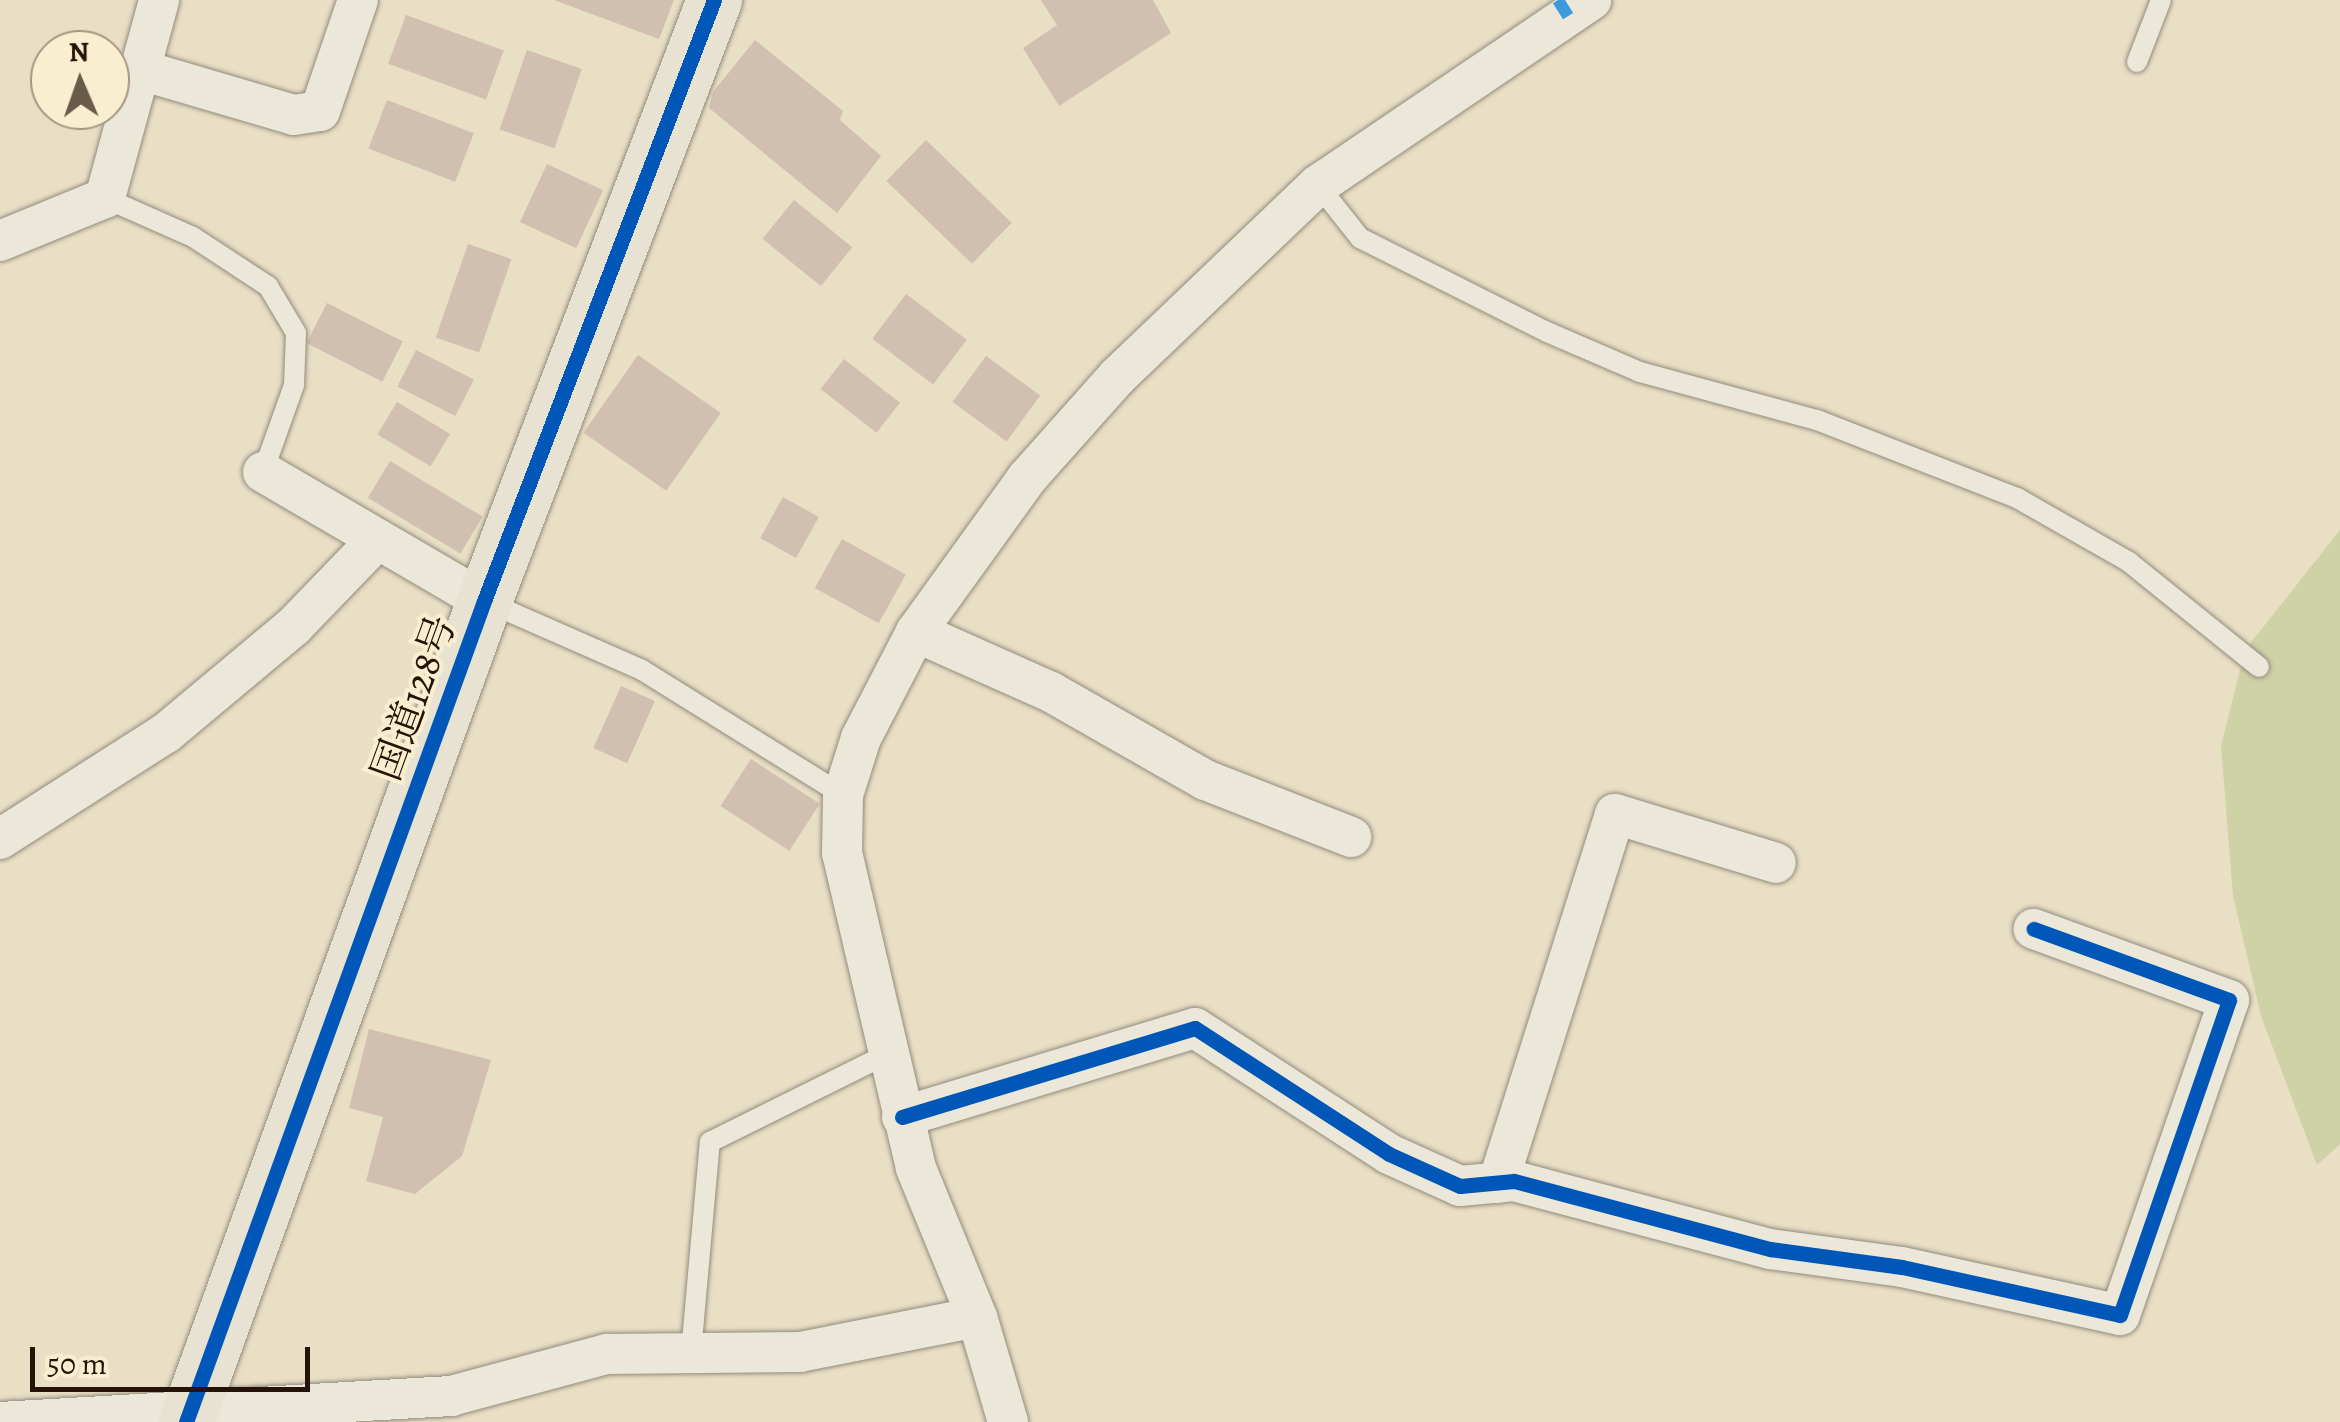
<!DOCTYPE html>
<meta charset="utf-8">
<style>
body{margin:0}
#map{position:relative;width:2340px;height:1422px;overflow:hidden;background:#e8dfc5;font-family:Alegreya,"Noto Serif JP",serif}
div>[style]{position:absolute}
.green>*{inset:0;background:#cfd1a7}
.building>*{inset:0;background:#d1bfb0;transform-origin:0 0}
.roads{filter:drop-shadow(0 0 2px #938b7c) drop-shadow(0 0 2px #938b7c)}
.service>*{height:20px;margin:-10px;padding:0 10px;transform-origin:10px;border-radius:10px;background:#ebe7d9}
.minor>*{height:40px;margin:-20px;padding:0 20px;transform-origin:20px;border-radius:20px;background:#ebe7d9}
.trunk>*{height:55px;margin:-27.5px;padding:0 27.5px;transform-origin:27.5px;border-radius:27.5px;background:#e8e2d3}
.quiet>*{height:12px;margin-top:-6px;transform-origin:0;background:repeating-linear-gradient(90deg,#3c9add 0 25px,transparent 0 37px)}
.cycleway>*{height:15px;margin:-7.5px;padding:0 7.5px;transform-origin:7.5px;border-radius:7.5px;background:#0057b8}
span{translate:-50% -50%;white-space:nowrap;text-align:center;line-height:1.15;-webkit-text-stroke:8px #f9eed0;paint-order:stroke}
.street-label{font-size:40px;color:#261308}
.north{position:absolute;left:30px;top:30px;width:100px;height:100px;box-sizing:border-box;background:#f9eed0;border:2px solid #a59680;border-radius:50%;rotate:358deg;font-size:28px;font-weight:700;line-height:40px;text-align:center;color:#261308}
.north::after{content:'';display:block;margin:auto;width:35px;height:45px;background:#6a5a4a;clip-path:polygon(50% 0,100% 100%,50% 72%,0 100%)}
.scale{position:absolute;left:30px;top:1347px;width:280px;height:45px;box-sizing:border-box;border:5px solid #261308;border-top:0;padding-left:12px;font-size:30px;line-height:35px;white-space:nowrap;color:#261308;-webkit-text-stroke:8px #f9eed0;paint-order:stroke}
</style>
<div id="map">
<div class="green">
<i style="clip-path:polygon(2340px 530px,2340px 1144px,2317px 1165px,2261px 1016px,2233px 895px,2221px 746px,2245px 650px)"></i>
</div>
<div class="building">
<i style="clip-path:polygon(554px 0,674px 0,659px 39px)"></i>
<i style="clip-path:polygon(1041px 0,1153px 0,1171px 33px,1059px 106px,1023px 48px,1057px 25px)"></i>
<i style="left:406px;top:15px;width:104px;height:52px;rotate:20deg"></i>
<i style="clip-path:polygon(755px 40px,843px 111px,840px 120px,881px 156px,837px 213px,709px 108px,713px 92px)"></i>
<i style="left:527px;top:50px;width:58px;height:84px;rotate:19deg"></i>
<i style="left:387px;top:100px;width:93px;height:52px;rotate:21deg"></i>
<i style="left:926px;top:140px;width:119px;height:57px;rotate:44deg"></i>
<i style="left:547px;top:164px;width:62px;height:64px;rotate:25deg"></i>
<i style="left:794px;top:200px;width:75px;height:50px;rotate:39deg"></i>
<i style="left:468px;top:244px;width:46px;height:99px;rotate:19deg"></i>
<i style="left:906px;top:294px;width:76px;height:56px;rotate:37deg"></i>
<i style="left:327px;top:303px;width:85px;height:45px;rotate:27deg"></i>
<i style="left:416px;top:350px;width:65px;height:41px;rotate:27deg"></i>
<i style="left:638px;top:355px;width:101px;height:95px;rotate:35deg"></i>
<i style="left:986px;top:356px;width:67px;height:57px;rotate:36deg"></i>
<i style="left:844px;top:359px;width:71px;height:38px;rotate:38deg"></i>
<i style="left:397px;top:402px;width:62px;height:38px;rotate:31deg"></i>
<i style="left:390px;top:461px;width:108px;height:43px;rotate:31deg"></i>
<i style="left:783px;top:497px;width:41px;height:47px;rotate:29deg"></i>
<i style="left:842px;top:539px;width:73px;height:56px;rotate:29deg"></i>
<i style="left:621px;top:686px;width:37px;height:68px;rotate:24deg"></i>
<i style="left:751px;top:759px;width:82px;height:56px;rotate:33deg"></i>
<i style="clip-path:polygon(369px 1029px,491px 1060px,462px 1156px,415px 1194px,366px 1181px,383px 1117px,349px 1108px)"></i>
</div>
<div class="roads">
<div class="service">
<i style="left:2137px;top:62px;width:66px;rotate:-68.8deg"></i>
<i style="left:1318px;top:185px;width:68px;rotate:51.6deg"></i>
<i style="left:1360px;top:238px;width:209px;rotate:26.7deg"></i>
<i style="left:1547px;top:332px;width:101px;rotate:23.3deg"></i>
<i style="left:1640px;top:372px;width:183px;rotate:15.2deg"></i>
<i style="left:1817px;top:420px;width:215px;rotate:21.3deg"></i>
<i style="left:2017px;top:498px;width:129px;rotate:29.7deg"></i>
<i style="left:2129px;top:562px;width:167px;rotate:38.9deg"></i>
<i style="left:105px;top:198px;width:96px;rotate:23.9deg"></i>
<i style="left:193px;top:237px;width:90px;rotate:33.2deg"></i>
<i style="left:268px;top:286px;width:55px;rotate:59.2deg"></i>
<i style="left:296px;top:333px;width:52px;rotate:92.2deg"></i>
<i style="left:294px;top:385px;width:92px;rotate:109.6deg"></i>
<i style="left:485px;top:601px;width:171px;rotate:23.7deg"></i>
<i style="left:642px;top:670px;width:237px;rotate:31.9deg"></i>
<i style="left:691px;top:1353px;width:212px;rotate:-84.9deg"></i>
<i style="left:710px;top:1142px;width:198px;rotate:-26.4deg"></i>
</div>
<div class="minor">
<i style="left:141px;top:70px;width:159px;rotate:16.4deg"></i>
<i style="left:294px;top:115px;width:26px;rotate:-9deg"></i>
<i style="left:320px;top:111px;width:117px;rotate:-71.1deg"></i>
<i style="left:0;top:241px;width:113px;rotate:-22.3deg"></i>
<i style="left:105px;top:198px;width:205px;rotate:-74.7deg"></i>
<i style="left:263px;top:472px;width:256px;rotate:30.3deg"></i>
<i style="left:916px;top:632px;width:148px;rotate:24deg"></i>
<i style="left:1051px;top:692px;width:177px;rotate:29.7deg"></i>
<i style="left:1205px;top:780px;width:157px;rotate:21.3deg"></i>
<i style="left:0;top:839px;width:197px;rotate:-32.6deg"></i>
<i style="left:166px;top:733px;width:167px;rotate:-39.9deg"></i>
<i style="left:294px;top:626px;width:118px;rotate:-46deg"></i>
<i style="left:902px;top:1117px;width:306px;rotate:-16.9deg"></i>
<i style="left:1195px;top:1028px;width:231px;rotate:33deg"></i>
<i style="left:1389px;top:1154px;width:78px;rotate:24.3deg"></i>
<i style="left:1460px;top:1186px;width:54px;rotate:-5.3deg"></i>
<i style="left:1514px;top:1181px;width:265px;rotate:14.9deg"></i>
<i style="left:1770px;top:1249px;width:133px;rotate:7.8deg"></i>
<i style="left:1902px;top:1267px;width:223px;rotate:12.4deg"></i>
<i style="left:2120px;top:1315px;width:333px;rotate:-70.9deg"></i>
<i style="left:2229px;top:1000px;width:208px;rotate:-160deg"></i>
<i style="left:1498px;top:1183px;width:387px;rotate:-72.4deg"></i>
<i style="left:1615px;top:814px;width:168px;rotate:16.9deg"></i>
<i style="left:0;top:1422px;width:452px;rotate:-3.3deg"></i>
<i style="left:451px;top:1396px;width:162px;rotate:-15.1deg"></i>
<i style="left:607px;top:1354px;width:193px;rotate:-0.6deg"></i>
<i style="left:800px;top:1352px;width:180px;rotate:-11.2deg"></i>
<i style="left:1008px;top:1422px;width:109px;rotate:-106.4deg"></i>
<i style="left:977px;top:1317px;width:161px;rotate:-112.3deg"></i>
<i style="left:916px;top:1168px;width:324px;rotate:-103.2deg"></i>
<i style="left:842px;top:853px;width:58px;rotate:-89deg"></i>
<i style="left:843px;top:795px;width:60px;rotate:-72.5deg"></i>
<i style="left:861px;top:738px;width:119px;rotate:-62.6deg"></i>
<i style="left:916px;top:632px;width:190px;rotate:-54.2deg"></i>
<i style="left:1027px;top:478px;width:135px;rotate:-48.3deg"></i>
<i style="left:1117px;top:377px;width:278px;rotate:-43.7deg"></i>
<i style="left:1318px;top:185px;width:330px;rotate:-34.1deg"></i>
</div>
<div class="trunk">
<i style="left:186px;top:1422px;width:873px;rotate:-70.05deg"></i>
<i style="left:484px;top:601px;width:644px;rotate:-69.06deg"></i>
</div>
</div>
<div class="quiet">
<i style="left:1558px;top:0;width:19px;rotate:58deg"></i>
</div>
<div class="cycleway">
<i style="left:902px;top:1117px;width:306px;rotate:-16.9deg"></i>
<i style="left:1195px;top:1028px;width:231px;rotate:33deg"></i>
<i style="left:1389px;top:1154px;width:78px;rotate:24.3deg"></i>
<i style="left:1460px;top:1186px;width:54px;rotate:-5.3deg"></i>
<i style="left:1514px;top:1181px;width:265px;rotate:14.9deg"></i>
<i style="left:1770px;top:1249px;width:133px;rotate:7.8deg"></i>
<i style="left:1902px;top:1267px;width:223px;rotate:12.4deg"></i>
<i style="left:2120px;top:1315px;width:333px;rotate:-70.9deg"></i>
<i style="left:2229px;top:1000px;width:208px;rotate:-160deg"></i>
<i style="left:186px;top:1422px;width:873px;rotate:-70.05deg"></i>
<i style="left:484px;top:601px;width:644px;rotate:-69.06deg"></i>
</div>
<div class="street-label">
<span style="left:414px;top:698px;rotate:-70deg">国道128号</span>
</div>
<div class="north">N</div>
<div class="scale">50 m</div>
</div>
